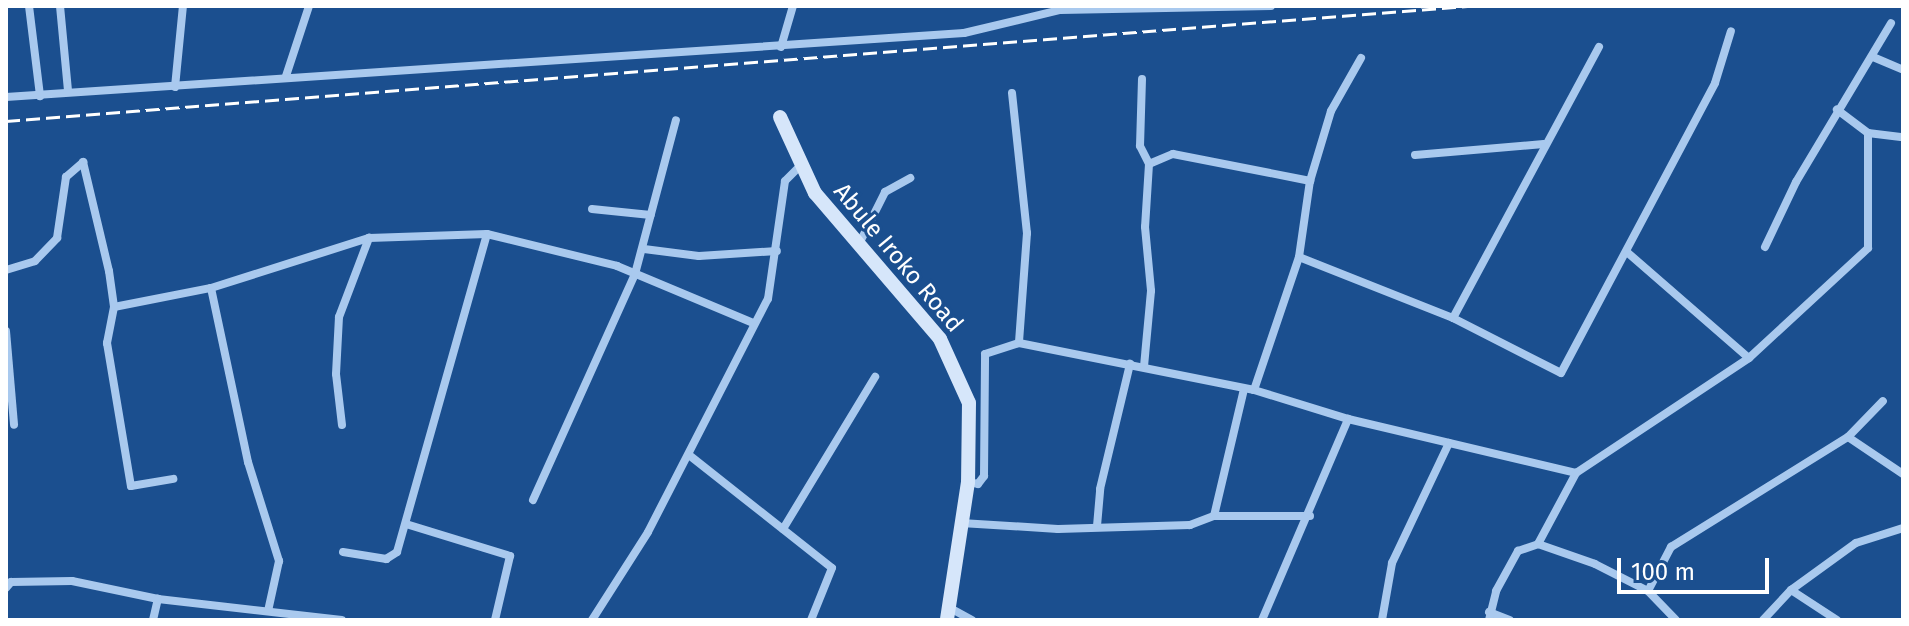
<!DOCTYPE html>
<style>
body{margin:0}
#map{position:relative;width:1909px;height:626px;overflow:hidden;background:#1b4f8f;font-family:"Fira Sans",sans-serif}
div>[style]{position:absolute}
.street>*{height:8px;margin:-4px;padding:0 4px;transform-origin:4px;border-radius:4px;background:#a9c9ee}
.secondary>*{height:14px;margin:-7px;padding:0 7px;transform-origin:7px;border-radius:7px;background:#d6e6fa}
.rail>*{height:3px;margin-top:-1.5px;transform-origin:0;background:repeating-linear-gradient(90deg,#fff 0 14px,transparent 0 20px)}
span{translate:-50% -50%;white-space:nowrap;text-align:center;line-height:1.15;-webkit-text-stroke:6px #1b4f8f;paint-order:stroke}
.street-label{font-size:24px;color:#fff}
.frame{position:absolute;inset:0;border:8px solid #fff;pointer-events:none}
.scale{position:absolute;left:1617px;top:558px;width:152px;height:36px;box-sizing:border-box;border:4px solid #fff;border-top:0;padding-left:10px;font-size:24px;line-height:28px;white-space:nowrap;color:#fff;-webkit-text-stroke:6px #1b4f8f;paint-order:stroke}
</style>
<div id="map">
<div class="street">
<i style="left:29px;top:6px;width:91px;rotate:83deg"></i>
<i style="left:60px;top:6px;width:85px;rotate:84.6deg"></i>
<i style="left:781px;top:47px;width:43px;rotate:-73.7deg"></i>
<i style="left:1873px;top:57px;width:33px;rotate:23deg"></i>
<i style="left:286px;top:76px;width:74px;rotate:-71.8deg"></i>
<i style="left:1142px;top:79px;width:67px;rotate:91.7deg"></i>
<i style="left:1140px;top:146px;width:20px;rotate:63deg"></i>
<i style="left:1149px;top:164px;width:63px;rotate:93.6deg"></i>
<i style="left:1145px;top:227px;width:64px;rotate:84.6deg"></i>
<i style="left:1151px;top:291px;width:75px;rotate:95.3deg"></i>
<i style="left:175px;top:87px;width:81px;rotate:-84.4deg"></i>
<i style="left:1012px;top:93px;width:141px;rotate:83.9deg"></i>
<i style="left:1027px;top:233px;width:110px;rotate:94.2deg"></i>
<i style="left:6px;top:97px;width:960px;rotate:-3.82deg"></i>
<i style="left:964px;top:33px;width:99px;rotate:-13.5deg"></i>
<i style="left:1060px;top:10px;width:211px;rotate:-1.1deg"></i>
<i style="left:1868px;top:133px;width:35px;rotate:7deg"></i>
<i style="left:1415px;top:155px;width:129px;rotate:-4.9deg"></i>
<i style="left:1149px;top:164px;width:26px;rotate:-23deg"></i>
<i style="left:1173px;top:154px;width:140px;rotate:11.1deg"></i>
<i style="left:592px;top:209px;width:59px;rotate:5.8deg"></i>
<i style="left:860px;top:242px;width:56px;rotate:-63.4deg"></i>
<i style="left:885px;top:192px;width:29px;rotate:-29deg"></i>
<i style="left:1765px;top:247px;width:72px;rotate:-64.5deg"></i>
<i style="left:1796px;top:182px;width:185px;rotate:-59.1deg"></i>
<i style="left:644px;top:249px;width:55px;rotate:7.3deg"></i>
<i style="left:699px;top:256px;width:78px;rotate:-3.7deg"></i>
<i style="left:1628px;top:253px;width:160px;rotate:41deg"></i>
<i style="left:1299px;top:257px;width:166px;rotate:21.6deg"></i>
<i style="left:1453px;top:318px;width:121px;rotate:27deg"></i>
<i style="left:1561px;top:373px;width:328px;rotate:-62deg"></i>
<i style="left:1715px;top:83px;width:54px;rotate:-72.9deg"></i>
<i style="left:6px;top:270px;width:30px;rotate:-17deg"></i>
<i style="left:35px;top:261px;width:32px;rotate:-46deg"></i>
<i style="left:57px;top:238px;width:62px;rotate:-81.6deg"></i>
<i style="left:66px;top:177px;width:23px;rotate:-41deg"></i>
<i style="left:83px;top:162px;width:112px;rotate:76.6deg"></i>
<i style="left:109px;top:271px;width:36px;rotate:82deg"></i>
<i style="left:114px;top:307px;width:37px;rotate:101deg"></i>
<i style="left:107px;top:343px;width:145px;rotate:80.5deg"></i>
<i style="left:131px;top:486px;width:43px;rotate:-9.5deg"></i>
<i style="left:211px;top:288px;width:178px;rotate:78deg"></i>
<i style="left:248px;top:462px;width:104px;rotate:72.6deg"></i>
<i style="left:279px;top:561px;width:51px;rotate:102.4deg"></i>
<i style="left:114px;top:307px;width:99px;rotate:-11.1deg"></i>
<i style="left:211px;top:288px;width:166px;rotate:-17.6deg"></i>
<i style="left:369px;top:238px;width:118px;rotate:-1.9deg"></i>
<i style="left:487px;top:234px;width:134px;rotate:13.8deg"></i>
<i style="left:617px;top:266px;width:147px;rotate:22.7deg"></i>
<i style="left:1453px;top:318px;width:308px;rotate:-61.7deg"></i>
<i style="left:6px;top:331px;width:94px;rotate:85.1deg"></i>
<i style="left:1254px;top:390px;width:140px;rotate:-71.3deg"></i>
<i style="left:1299px;top:257px;width:77px;rotate:-81.8deg"></i>
<i style="left:1310px;top:181px;width:73px;rotate:-73.3deg"></i>
<i style="left:1331px;top:111px;width:61px;rotate:-60.5deg"></i>
<i style="left:342px;top:425px;width:51px;rotate:-96.7deg"></i>
<i style="left:336px;top:374px;width:57px;rotate:-87deg"></i>
<i style="left:339px;top:317px;width:85px;rotate:-69.2deg"></i>
<i style="left:1848px;top:437px;width:66px;rotate:33.9deg"></i>
<i style="left:689px;top:455px;width:182px;rotate:38.3deg"></i>
<i style="left:832px;top:568px;width:56px;rotate:112deg"></i>
<i style="left:968px;top:482px;width:10px;rotate:11deg"></i>
<i style="left:978px;top:484px;width:10px;rotate:-53deg"></i>
<i style="left:984px;top:476px;width:122px;rotate:-89.5deg"></i>
<i style="left:985px;top:354px;width:36px;rotate:-18deg"></i>
<i style="left:1019px;top:343px;width:240px;rotate:11.3deg"></i>
<i style="left:1254px;top:390px;width:98px;rotate:17.1deg"></i>
<i style="left:1348px;top:419px;width:234px;rotate:13.3deg"></i>
<i style="left:533px;top:500px;width:248px;rotate:-65.7deg"></i>
<i style="left:635px;top:274px;width:159px;rotate:-75.1deg"></i>
<i style="left:1214px;top:516px;width:130px;rotate:-76.7deg"></i>
<i style="left:961px;top:523px;width:97px;rotate:3.5deg"></i>
<i style="left:1058px;top:529px;width:132px;rotate:-1.7deg"></i>
<i style="left:1190px;top:525px;width:26px;rotate:-21deg"></i>
<i style="left:1214px;top:516px;width:96px"></i>
<i style="left:406px;top:524px;width:109px;rotate:17.1deg"></i>
<i style="left:510px;top:556px;width:66px;rotate:103.2deg"></i>
<i style="left:1097px;top:526px;width:37px;rotate:-85deg"></i>
<i style="left:1100px;top:489px;width:129px;rotate:-76.5deg"></i>
<i style="left:783px;top:529px;width:178px;rotate:-58.8deg"></i>
<i style="left:1538px;top:544px;width:60px;rotate:19.3deg"></i>
<i style="left:1595px;top:564px;width:59px;rotate:27deg"></i>
<i style="left:1648px;top:591px;width:40px;rotate:46deg"></i>
<i style="left:343px;top:552px;width:44px;rotate:9.2deg"></i>
<i style="left:386px;top:559px;width:13px;rotate:-32deg"></i>
<i style="left:397px;top:552px;width:330px;rotate:-74.2deg"></i>
<i style="left:6px;top:588px;width:8px;rotate:-50deg"></i>
<i style="left:11px;top:582px;width:61px;rotate:-0.9deg"></i>
<i style="left:72px;top:581px;width:88px;rotate:11.8deg"></i>
<i style="left:1791px;top:590px;width:55px;rotate:33.1deg"></i>
<i style="left:1648px;top:591px;width:50px;rotate:-62.4deg"></i>
<i style="left:1671px;top:547px;width:208px;rotate:-31.9deg"></i>
<i style="left:1848px;top:437px;width:50px;rotate:-45.8deg"></i>
<i style="left:950px;top:608px;width:25px;rotate:29deg"></i>
<i style="left:1489px;top:612px;width:22px;rotate:21deg"></i>
<i style="left:153px;top:620px;width:22px;rotate:-77deg"></i>
<i style="left:158px;top:599px;width:185px;rotate:6.5deg"></i>
<i style="left:592px;top:620px;width:104px;rotate:-57.5deg"></i>
<i style="left:648px;top:532px;width:262px;rotate:-62.8deg"></i>
<i style="left:768px;top:299px;width:119px;rotate:-81.8deg"></i>
<i style="left:785px;top:181px;width:23px;rotate:-45deg"></i>
<i style="left:1262px;top:620px;width:219px;rotate:-66.8deg"></i>
<i style="left:1382px;top:620px;width:58px;rotate:-80deg"></i>
<i style="left:1392px;top:563px;width:133px;rotate:-64.6deg"></i>
<i style="left:1489px;top:620px;width:30px;rotate:-76deg"></i>
<i style="left:1496px;top:591px;width:46px;rotate:-61.2deg"></i>
<i style="left:1518px;top:551px;width:21px;rotate:-19deg"></i>
<i style="left:1538px;top:544px;width:81px;rotate:-61.8deg"></i>
<i style="left:1576px;top:473px;width:208px;rotate:-33.6deg"></i>
<i style="left:1749px;top:358px;width:162px;rotate:-42.7deg"></i>
<i style="left:1868px;top:248px;width:115px;rotate:-90deg"></i>
<i style="left:1868px;top:133px;width:39px;rotate:-143deg"></i>
<i style="left:1763px;top:620px;width:41px;rotate:-47deg"></i>
<i style="left:1791px;top:590px;width:80px;rotate:-35.9deg"></i>
<i style="left:1856px;top:543px;width:49px;rotate:-17.7deg"></i>
</div>
<div class="secondary">
<i style="left:780px;top:117px;width:84px;rotate:65.3deg"></i>
<i style="left:815px;top:193px;width:192px;rotate:49.4deg"></i>
<i style="left:940px;top:339px;width:70px;rotate:65.6deg"></i>
<i style="left:969px;top:403px;width:79px;rotate:90.7deg"></i>
<i style="left:968px;top:482px;width:140px;rotate:98.7deg"></i>
</div>
<div class="rail">
<i style="left:6px;top:121px;width:1466px;rotate:-4.5deg"></i>
</div>
<div class="street-label">
<span style="left:898px;top:258px;rotate:50deg">Abule Iroko Road</span>
</div>
<div class="frame"></div>
<div class="scale">100 m</div>
</div>
